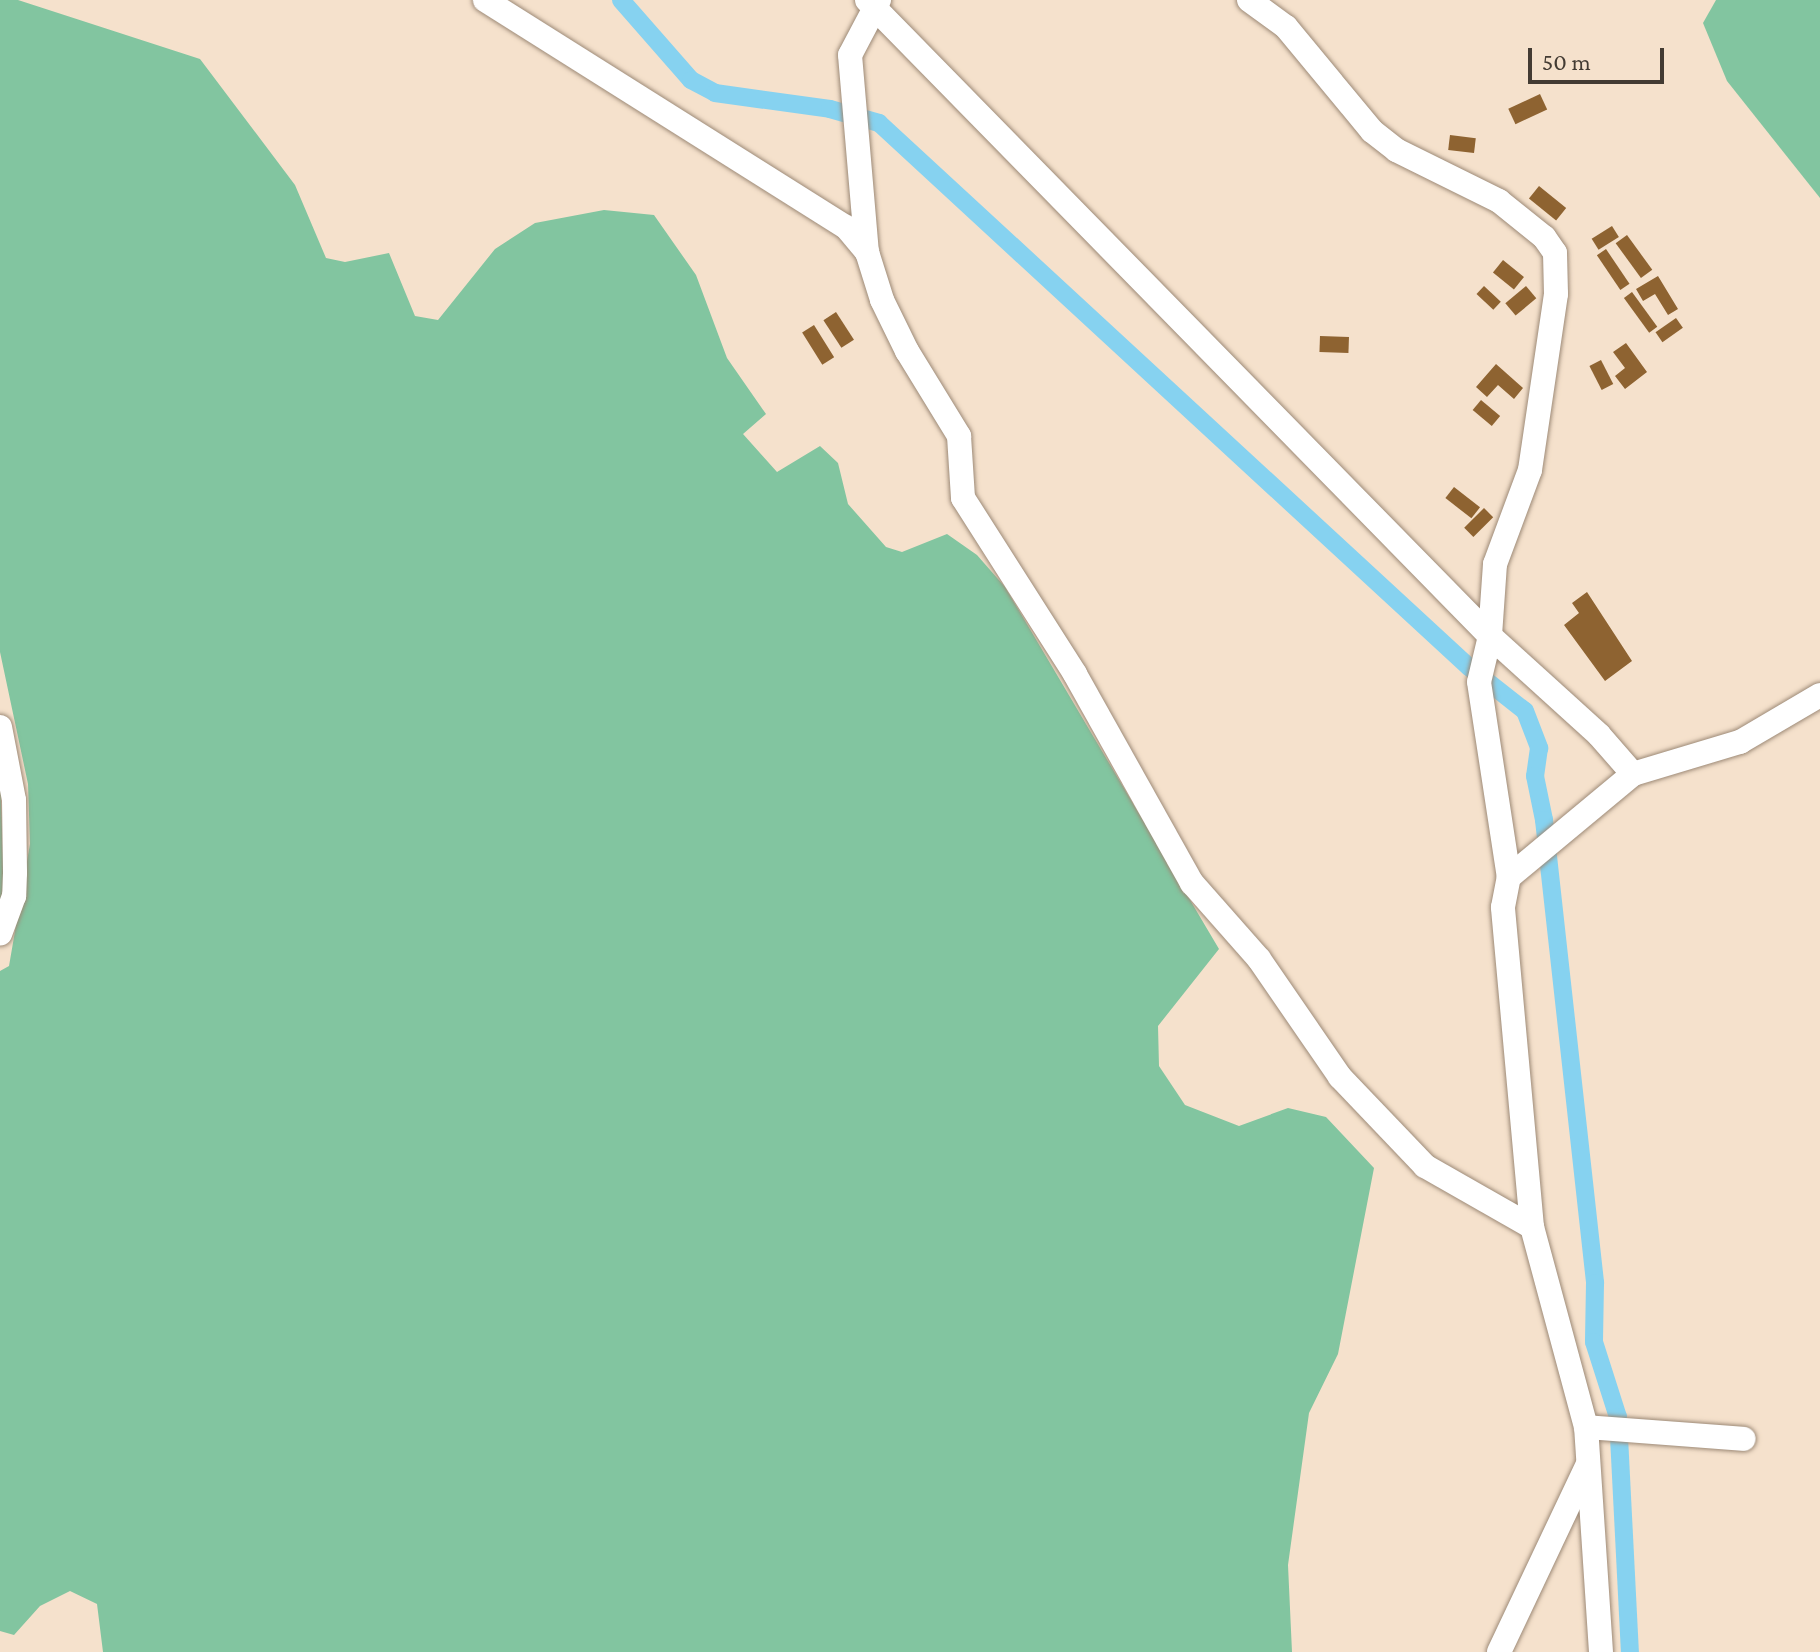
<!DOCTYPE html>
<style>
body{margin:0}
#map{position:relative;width:1820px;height:1652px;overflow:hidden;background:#f5e1cc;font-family:"Crimson Pro",serif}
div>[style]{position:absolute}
.forest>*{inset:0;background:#82c5a0}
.canal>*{height:18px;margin:-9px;padding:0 9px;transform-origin:9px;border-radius:9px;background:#86d2f0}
.building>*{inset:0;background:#8e6331;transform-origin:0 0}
.roads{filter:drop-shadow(0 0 2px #9d8a77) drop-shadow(0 0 2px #9d8a77)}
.minor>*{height:24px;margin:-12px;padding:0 12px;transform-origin:12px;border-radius:12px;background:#fff}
span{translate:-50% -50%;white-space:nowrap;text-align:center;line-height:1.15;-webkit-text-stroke:8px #f5e1cc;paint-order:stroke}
.scale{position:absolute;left:1528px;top:48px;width:136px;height:36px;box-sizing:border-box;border:4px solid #433b33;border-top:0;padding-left:10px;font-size:24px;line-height:28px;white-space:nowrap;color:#433b33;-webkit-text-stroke:6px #f5e1cc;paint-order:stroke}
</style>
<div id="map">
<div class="forest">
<i style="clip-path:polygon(0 0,18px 0,200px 59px,295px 185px,326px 258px,345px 262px,389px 253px,415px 316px,438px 320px,495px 249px,535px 223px,604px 210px,654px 215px,696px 275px,727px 358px,766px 414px,743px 434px,777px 472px,820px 446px,838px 463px,848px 504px,886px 547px,902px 552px,947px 534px,977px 555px,1005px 587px,1219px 949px,1158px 1026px,1159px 1066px,1185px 1105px,1239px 1126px,1288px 1108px,1326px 1117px,1374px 1168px,1338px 1354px,1309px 1413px,1288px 1565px,1292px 1652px,103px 1652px,97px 1604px,70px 1591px,40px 1606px,14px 1635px,0 1631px,0 971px,9px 966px,30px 844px,28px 784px,0 652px)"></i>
<i style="clip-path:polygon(1716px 0,1820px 0,1820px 198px,1727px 81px,1703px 23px)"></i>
<i style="clip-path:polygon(0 779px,4px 880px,0 913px)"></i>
</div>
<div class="canal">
<i style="left:621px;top:0;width:106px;rotate:48.8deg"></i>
<i style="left:691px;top:80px;width:27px;rotate:28deg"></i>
<i style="left:715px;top:93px;width:116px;rotate:7.9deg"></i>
<i style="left:830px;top:109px;width:51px;rotate:15.9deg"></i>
<i style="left:879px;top:123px;width:803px;rotate:42.68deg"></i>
<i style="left:1469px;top:667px;width:71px;rotate:38.2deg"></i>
<i style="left:1525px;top:711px;width:40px;rotate:69deg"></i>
<i style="left:1539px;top:748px;width:28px;rotate:98deg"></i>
<i style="left:1535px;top:776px;width:45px;rotate:78.4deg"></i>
<i style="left:1544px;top:820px;width:466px;rotate:83.7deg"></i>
<i style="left:1595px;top:1283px;width:59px;rotate:91deg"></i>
<i style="left:1594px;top:1342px;width:79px;rotate:72.3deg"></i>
<i style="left:1618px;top:1417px;width:235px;rotate:87.1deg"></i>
</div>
<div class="building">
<i style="left:1540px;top:94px;width:17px;height:35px;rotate:65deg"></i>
<i style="left:1450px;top:135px;width:26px;height:15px;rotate:7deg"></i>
<i style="left:1539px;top:186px;width:35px;height:16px;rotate:39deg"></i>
<i style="left:1612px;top:226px;width:13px;height:24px;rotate:58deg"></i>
<i style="left:1627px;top:235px;width:43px;height:14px;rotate:54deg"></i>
<i style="left:1606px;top:249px;width:42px;height:11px;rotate:56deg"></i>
<i style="left:1503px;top:260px;width:27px;height:16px;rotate:39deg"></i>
<i style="clip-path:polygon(1658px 276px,1678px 309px,1668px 315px,1655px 294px,1643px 301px,1636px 289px)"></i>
<i style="left:1484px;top:286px;width:23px;height:11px;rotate:43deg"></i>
<i style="left:1526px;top:286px;width:16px;height:27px;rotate:50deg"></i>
<i style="left:1632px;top:292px;width:43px;height:10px;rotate:54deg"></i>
<i style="left:836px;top:312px;width:33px;height:15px;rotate:57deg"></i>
<i style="left:1676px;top:318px;width:12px;height:25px;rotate:55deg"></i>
<i style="left:814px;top:325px;width:38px;height:14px;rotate:58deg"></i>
<i style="left:1320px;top:336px;width:29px;height:16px;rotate:2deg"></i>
<i style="clip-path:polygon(1626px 343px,1647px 372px,1625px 389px,1615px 376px,1625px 368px,1613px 352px)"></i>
<i style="left:1601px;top:360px;width:27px;height:13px;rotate:63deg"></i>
<i style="clip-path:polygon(1496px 364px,1523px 388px,1514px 399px,1498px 385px,1487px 397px,1476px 387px)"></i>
<i style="left:1481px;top:400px;width:25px;height:13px;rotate:40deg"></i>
<i style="left:1454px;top:487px;width:33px;height:14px;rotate:38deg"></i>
<i style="left:1484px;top:508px;width:13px;height:28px;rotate:45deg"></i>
<i style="clip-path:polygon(1587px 592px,1632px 661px,1605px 681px,1564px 625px,1579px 613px,1572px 603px)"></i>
</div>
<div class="roads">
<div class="minor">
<i style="left:485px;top:0;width:426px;rotate:32.2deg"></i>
<i style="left:846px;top:227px;width:33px;rotate:50deg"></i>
<i style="left:867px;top:0;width:890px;rotate:45.59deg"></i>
<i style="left:1490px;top:636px;width:147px;rotate:42.2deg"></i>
<i style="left:1599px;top:735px;width:52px;rotate:48.9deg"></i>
<i style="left:1633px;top:774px;width:112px;rotate:-16.7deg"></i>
<i style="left:1740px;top:742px;width:93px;rotate:-30.4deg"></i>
<i style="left:879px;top:0;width:62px;rotate:117.8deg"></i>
<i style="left:850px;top:55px;width:198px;rotate:85.1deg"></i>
<i style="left:867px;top:252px;width:50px;rotate:72.6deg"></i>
<i style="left:882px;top:300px;width:57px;rotate:63.9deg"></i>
<i style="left:907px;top:351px;width:100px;rotate:58.5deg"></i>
<i style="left:959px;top:436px;width:62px;rotate:86.3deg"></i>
<i style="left:963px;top:498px;width:209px;rotate:57.5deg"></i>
<i style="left:1075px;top:674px;width:240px;rotate:60.8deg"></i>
<i style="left:1192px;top:883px;width:101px;rotate:48.6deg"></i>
<i style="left:1259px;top:959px;width:143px;rotate:55.5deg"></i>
<i style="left:1340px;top:1077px;width:123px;rotate:46.3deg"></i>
<i style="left:1425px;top:1166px;width:123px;rotate:29.7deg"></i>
<i style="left:1249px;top:0;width:46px;rotate:36.1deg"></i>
<i style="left:1286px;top:27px;width:135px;rotate:50.4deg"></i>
<i style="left:1372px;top:131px;width:31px;rotate:38deg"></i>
<i style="left:1396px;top:150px;width:115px;rotate:26.3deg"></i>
<i style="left:1499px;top:201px;width:58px;rotate:38.7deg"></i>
<i style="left:1544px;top:237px;width:19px;rotate:55deg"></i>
<i style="left:1555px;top:253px;width:41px;rotate:88.6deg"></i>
<i style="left:1556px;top:294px;width:178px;rotate:98.4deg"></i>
<i style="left:1530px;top:470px;width:100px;rotate:110.4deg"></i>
<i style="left:1495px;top:564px;width:72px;rotate:94deg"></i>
<i style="left:1490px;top:636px;width:47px;rotate:103.4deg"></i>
<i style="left:1479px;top:682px;width:197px;rotate:81.3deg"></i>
<i style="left:0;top:727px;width:74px;rotate:79.1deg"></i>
<i style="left:14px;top:800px;width:73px;rotate:89.2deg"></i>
<i style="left:15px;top:873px;width:23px;rotate:92deg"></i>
<i style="left:14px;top:896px;width:40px;rotate:110.2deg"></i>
<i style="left:1586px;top:1427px;width:158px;rotate:4.3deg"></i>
<i style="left:1499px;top:1652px;width:206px;rotate:-64.7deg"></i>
<i style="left:1601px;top:1652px;width:225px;rotate:-93.8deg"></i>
<i style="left:1586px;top:1427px;width:207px;rotate:-105.1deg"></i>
<i style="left:1532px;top:1227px;width:321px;rotate:-95.2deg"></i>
<i style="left:1503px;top:907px;width:31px;rotate:-79deg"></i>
<i style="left:1509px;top:877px;width:161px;rotate:-39.7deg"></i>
</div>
</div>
<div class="scale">50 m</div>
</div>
